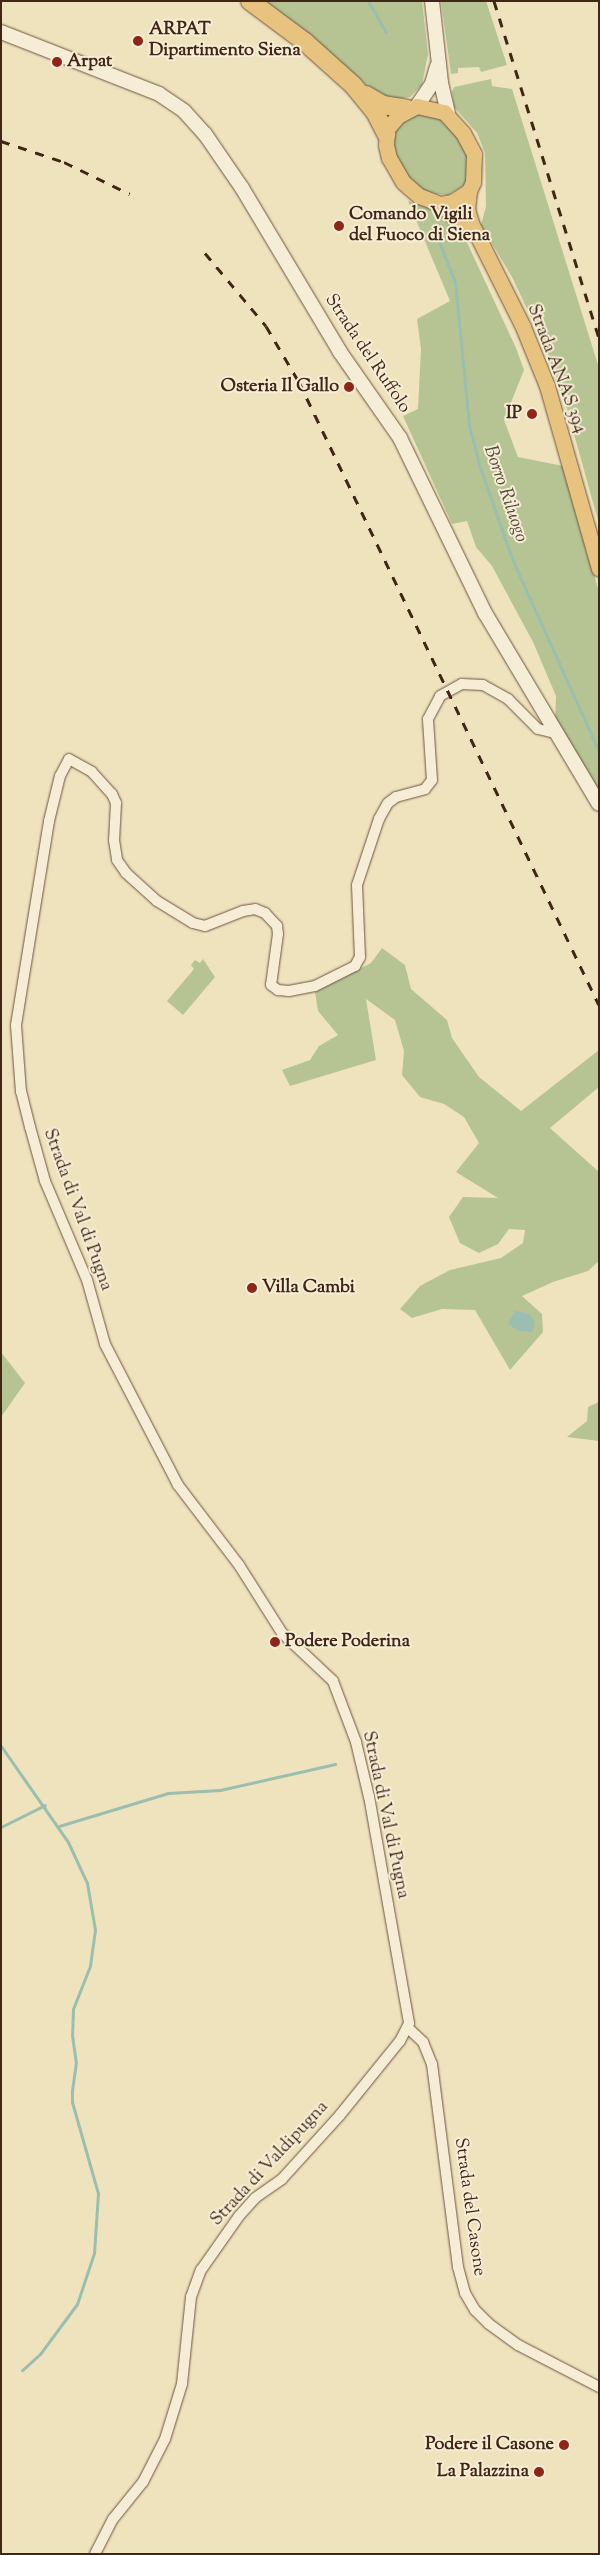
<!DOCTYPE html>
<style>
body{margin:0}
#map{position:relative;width:600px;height:2555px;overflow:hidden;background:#efe3be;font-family:"Sorts Mill Goudy",serif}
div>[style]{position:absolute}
.green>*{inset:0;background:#b6c494}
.water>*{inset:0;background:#9abeaf}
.stream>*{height:3px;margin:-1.5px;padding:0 1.5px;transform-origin:1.5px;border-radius:1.5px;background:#9abeaf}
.roads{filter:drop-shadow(0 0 1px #6c543f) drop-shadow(0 0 1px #6c543f)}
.street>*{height:10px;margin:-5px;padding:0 5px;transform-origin:5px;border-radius:5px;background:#f5edd5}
.secondary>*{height:14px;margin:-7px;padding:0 7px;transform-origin:7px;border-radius:7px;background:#f5edd5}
.primary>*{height:15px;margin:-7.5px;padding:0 7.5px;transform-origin:7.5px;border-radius:7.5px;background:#e8c27f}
.highway>*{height:18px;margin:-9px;padding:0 9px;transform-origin:9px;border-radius:9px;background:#e8c27f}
.rail>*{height:3px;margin-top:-1.5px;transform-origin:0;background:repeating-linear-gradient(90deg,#412515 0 9px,transparent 0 18px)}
.dots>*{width:14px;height:14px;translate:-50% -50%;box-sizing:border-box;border:2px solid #f5edd5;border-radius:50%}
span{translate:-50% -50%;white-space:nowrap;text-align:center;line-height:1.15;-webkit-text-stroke:4px #f5edd5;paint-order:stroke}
.poi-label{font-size:18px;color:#412515;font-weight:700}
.left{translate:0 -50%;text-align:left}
.right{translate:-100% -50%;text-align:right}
.street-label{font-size:18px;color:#412515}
.water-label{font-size:19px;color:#574b3c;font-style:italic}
.frame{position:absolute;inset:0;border:2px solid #412515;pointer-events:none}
</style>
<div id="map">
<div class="green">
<i style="clip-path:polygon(265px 1px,422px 1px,428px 54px,422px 85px,410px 97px,390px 100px,370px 88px,308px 33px)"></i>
<i style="clip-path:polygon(441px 1px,486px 1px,507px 65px,481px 72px,479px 67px,458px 68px,458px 73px,451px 74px)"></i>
<i style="clip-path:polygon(491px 79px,492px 86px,512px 89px,599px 368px,599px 524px,565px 402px,545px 347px,512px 277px,481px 225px,486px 206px,485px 153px,477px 133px,454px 107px,452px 92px,454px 87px)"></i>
<i style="clip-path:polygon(420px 112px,443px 121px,461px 142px,469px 160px,467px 183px,448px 195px,426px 193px,407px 178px,395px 157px,392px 141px,398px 125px)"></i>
<i style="clip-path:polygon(408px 201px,438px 211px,464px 236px,516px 348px,524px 370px,504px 420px,518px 457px,563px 466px,599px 592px,599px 793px,555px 722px,556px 696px,533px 642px,492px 566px,476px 547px,467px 521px,452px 524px,403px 416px,418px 409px,421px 349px,417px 319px,450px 301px)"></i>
<i style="clip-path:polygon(382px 948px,405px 965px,411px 989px,447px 1020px,452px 1038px,479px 1077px,521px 1111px,599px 1050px,599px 1087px,550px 1128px,599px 1172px,599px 1261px,588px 1271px,553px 1282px,522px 1296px,542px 1314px,543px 1332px,510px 1370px,475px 1310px,442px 1309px,412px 1318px,400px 1309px,420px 1286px,450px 1270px,501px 1258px,523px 1243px,525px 1230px,509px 1229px,498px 1244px,479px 1253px,460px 1243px,449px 1217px,463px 1197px,498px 1198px,456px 1172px,479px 1143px,464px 1117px,444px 1104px,420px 1097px,402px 1075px,404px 1051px,395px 1020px,366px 999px,376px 1060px,290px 1086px,282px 1070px,310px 1060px,319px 1046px,338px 1035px,318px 1011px,315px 992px,371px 963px)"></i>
<i style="clip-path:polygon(203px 959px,215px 977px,183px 1015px,167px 1001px,194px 969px,191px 965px,195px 960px,200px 963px)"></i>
<i style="clip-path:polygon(1px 1352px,25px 1383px,1px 1417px)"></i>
<i style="clip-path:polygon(599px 1402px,599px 1441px,567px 1437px,587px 1421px,588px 1407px)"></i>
</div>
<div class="water">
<i style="clip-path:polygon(515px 1311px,528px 1313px,535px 1322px,532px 1332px,519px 1331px,508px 1324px)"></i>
</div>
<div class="stream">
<i style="left:368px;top:1px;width:36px;rotate:60deg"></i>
<i style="left:435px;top:231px;width:55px;rotate:68.6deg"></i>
<i style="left:455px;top:282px;width:144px;rotate:84.4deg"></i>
<i style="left:469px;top:425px;width:40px;rotate:75.6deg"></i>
<i style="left:479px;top:464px;width:101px;rotate:70.8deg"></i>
<i style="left:512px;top:559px;width:212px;rotate:65.7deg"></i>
<i style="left:1px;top:1746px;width:117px;rotate:55.1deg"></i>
<i style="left:68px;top:1842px;width:45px;rotate:65.1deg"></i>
<i style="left:87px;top:1883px;width:48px;rotate:80.3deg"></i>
<i style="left:95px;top:1930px;width:36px;rotate:98deg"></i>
<i style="left:90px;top:1966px;width:46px;rotate:111.6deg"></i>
<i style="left:73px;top:2009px;width:26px;rotate:92deg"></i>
<i style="left:72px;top:2035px;width:27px;rotate:82deg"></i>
<i style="left:76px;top:2062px;width:29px;rotate:98deg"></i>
<i style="left:72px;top:2091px;width:11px;rotate:90deg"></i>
<i style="left:72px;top:2102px;width:95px;rotate:74.1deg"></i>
<i style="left:98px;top:2193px;width:60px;rotate:93.8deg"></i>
<i style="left:94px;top:2253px;width:54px;rotate:108.4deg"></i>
<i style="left:77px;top:2304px;width:62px;rotate:126.5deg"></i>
<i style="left:40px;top:2354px;width:24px;rotate:138deg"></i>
<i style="left:59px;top:1826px;width:114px;rotate:-16.8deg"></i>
<i style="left:168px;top:1793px;width:52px;rotate:-3.3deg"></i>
<i style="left:220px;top:1790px;width:118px;rotate:-12.7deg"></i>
<i style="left:1px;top:1827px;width:49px;rotate:-26.6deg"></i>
</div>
<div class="roads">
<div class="street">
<i style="left:408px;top:2028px;width:21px;rotate:43deg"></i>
<i style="left:423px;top:2042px;width:24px;rotate:68deg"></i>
<i style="left:432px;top:2064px;width:205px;rotate:82.7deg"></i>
<i style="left:458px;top:2267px;width:27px;rotate:75deg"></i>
<i style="left:465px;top:2293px;width:20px;rotate:60deg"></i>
<i style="left:475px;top:2310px;width:20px;rotate:45deg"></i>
<i style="left:489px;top:2324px;width:36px;rotate:36deg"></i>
<i style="left:518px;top:2345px;width:91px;rotate:27.4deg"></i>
<i style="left:95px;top:2554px;width:39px;rotate:-63deg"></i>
<i style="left:113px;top:2519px;width:48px;rotate:-51deg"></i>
<i style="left:143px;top:2482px;width:48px;rotate:-62.9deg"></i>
<i style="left:165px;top:2439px;width:58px;rotate:-72.8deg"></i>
<i style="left:182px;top:2384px;width:87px;rotate:-84.1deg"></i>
<i style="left:191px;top:2297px;width:29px;rotate:-70deg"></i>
<i style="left:201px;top:2270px;width:66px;rotate:-54.9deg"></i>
<i style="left:239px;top:2216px;width:24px;rotate:-48deg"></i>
<i style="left:255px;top:2198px;width:33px;rotate:-35deg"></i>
<i style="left:282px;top:2179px;width:86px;rotate:-47.8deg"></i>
<i style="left:340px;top:2115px;width:95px;rotate:-51deg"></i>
<i style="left:400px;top:2041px;width:20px;rotate:-63deg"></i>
<i style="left:409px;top:2023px;width:230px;rotate:-100deg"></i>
<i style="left:369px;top:1797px;width:57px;rotate:-103.3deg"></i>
<i style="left:356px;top:1742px;width:65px;rotate:-110.7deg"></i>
<i style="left:333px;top:1681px;width:70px;rotate:-136.7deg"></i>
<i style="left:282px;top:1633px;width:80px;rotate:-122.3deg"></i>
<i style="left:239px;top:1565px;width:101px;rotate:-127.3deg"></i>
<i style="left:178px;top:1485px;width:159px;rotate:-117.4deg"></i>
<i style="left:105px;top:1344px;width:66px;rotate:-105.7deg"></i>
<i style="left:87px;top:1280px;width:108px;rotate:-113deg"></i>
<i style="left:45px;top:1181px;width:56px;rotate:-105.5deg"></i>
<i style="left:30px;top:1127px;width:36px;rotate:-104deg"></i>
<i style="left:21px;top:1092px;width:67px;rotate:-94.3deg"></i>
<i style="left:16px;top:1025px;width:207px;rotate:-80.8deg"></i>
<i style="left:49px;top:821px;width:46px;rotate:-76.3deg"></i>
<i style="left:60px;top:776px;width:19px;rotate:-62deg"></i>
<i style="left:69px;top:759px;width:26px;rotate:29deg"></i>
<i style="left:92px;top:772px;width:30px;rotate:48deg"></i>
<i style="left:112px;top:794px;width:10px;rotate:66deg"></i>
<i style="left:116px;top:803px;width:37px;rotate:93deg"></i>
<i style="left:114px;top:840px;width:20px;rotate:81deg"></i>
<i style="left:117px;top:860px;width:16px;rotate:55deg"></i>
<i style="left:126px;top:873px;width:42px;rotate:42.1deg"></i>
<i style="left:157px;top:901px;width:42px;rotate:31.4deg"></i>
<i style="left:193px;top:923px;width:12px;rotate:14deg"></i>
<i style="left:205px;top:926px;width:41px;rotate:-21.5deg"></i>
<i style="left:243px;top:911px;width:12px;rotate:-9deg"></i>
<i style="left:255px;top:909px;width:11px;rotate:22deg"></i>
<i style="left:265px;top:913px;width:18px;rotate:47deg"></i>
<i style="left:277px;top:926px;width:8px;rotate:83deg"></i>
<i style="left:278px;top:934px;width:51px;rotate:97.8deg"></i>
<i style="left:271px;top:985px;width:9px;rotate:36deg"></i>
<i style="left:278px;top:990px;width:11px;rotate:5deg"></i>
<i style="left:289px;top:991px;width:26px;rotate:-11deg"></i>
<i style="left:315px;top:986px;width:45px;rotate:-26.6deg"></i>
<i style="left:355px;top:966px;width:10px;rotate:-61deg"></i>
<i style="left:360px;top:957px;width:72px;rotate:-92.4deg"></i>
<i style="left:357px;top:885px;width:70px;rotate:-71.6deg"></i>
<i style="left:379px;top:819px;width:18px;rotate:-61deg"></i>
<i style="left:388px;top:803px;width:10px;rotate:-37deg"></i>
<i style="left:396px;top:797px;width:30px;rotate:-15deg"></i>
<i style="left:425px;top:789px;width:11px;rotate:-52deg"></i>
<i style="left:432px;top:780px;width:61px;rotate:-93.8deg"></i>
<i style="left:428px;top:719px;width:26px;rotate:-62deg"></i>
<i style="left:440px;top:696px;width:25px;rotate:-29deg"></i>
<i style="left:462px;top:684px;width:21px;rotate:3deg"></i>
<i style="left:483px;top:685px;width:29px;rotate:29deg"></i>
<i style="left:508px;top:699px;width:42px;rotate:45deg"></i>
<i style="left:538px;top:729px;width:17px;rotate:13deg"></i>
</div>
<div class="secondary">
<i style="left:432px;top:1px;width:82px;rotate:83.7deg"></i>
<i style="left:441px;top:83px;width:35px;rotate:77deg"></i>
<i style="left:1px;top:32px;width:170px;rotate:21.4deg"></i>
<i style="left:159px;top:94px;width:30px;rotate:34deg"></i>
<i style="left:184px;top:111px;width:31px;rotate:48deg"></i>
<i style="left:205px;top:134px;width:65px;rotate:55.6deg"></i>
<i style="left:242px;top:188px;width:191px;rotate:59.1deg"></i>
<i style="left:340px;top:352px;width:105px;rotate:55.1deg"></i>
<i style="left:400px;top:438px;width:195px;rotate:64.1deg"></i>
<i style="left:485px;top:613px;width:222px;rotate:59.2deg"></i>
<i style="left:417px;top:106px;width:27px;rotate:-56deg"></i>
<i style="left:432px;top:84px;width:18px;rotate:-74deg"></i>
</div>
<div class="primary">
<i style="left:417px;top:106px;width:28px;rotate:13deg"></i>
<i style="left:444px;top:112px;width:28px;rotate:48deg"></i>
<i style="left:463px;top:133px;width:24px;rotate:62deg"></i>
<i style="left:474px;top:154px;width:28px;rotate:92deg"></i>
<i style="left:473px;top:182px;width:10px;rotate:114deg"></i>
<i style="left:469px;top:191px;width:20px;rotate:147deg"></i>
<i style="left:452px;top:202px;width:12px;rotate:171deg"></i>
<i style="left:440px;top:204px;width:22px;rotate:-159deg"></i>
<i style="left:419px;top:196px;width:21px;rotate:-139deg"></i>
<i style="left:403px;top:182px;width:28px;rotate:-120deg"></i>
<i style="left:389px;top:158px;width:13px;rotate:-103deg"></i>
<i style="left:386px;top:145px;width:16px;rotate:-86deg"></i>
<i style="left:387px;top:129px;width:17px;rotate:-50deg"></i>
<i style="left:398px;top:116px;width:21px;rotate:-28deg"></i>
<i style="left:469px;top:191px;width:18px;rotate:96deg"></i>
<i style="left:467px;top:209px;width:15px;rotate:74deg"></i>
<i style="left:471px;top:223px;width:116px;rotate:63.4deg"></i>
<i style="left:523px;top:327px;width:64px;rotate:67.9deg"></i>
<i style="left:547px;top:386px;width:190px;rotate:74.1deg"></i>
<i style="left:440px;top:204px;width:41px;rotate:43deg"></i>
</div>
<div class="highway">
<i style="left:250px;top:1px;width:69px;rotate:36.7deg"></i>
<i style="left:305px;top:42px;width:64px;rotate:41.9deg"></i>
<i style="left:353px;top:85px;width:35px;rotate:51deg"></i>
<i style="left:375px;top:112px;width:25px;rotate:63deg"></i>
<i style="left:366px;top:95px;width:20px;rotate:30deg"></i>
<i style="left:383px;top:105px;width:24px;rotate:9deg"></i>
</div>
</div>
<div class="rail">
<i style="left:494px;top:1px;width:353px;rotate:72.7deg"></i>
<i style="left:1px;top:141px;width:66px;rotate:18.4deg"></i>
<i style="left:64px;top:162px;width:73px;rotate:25.9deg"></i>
<i style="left:205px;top:253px;width:95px;rotate:50.1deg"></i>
<i style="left:266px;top:326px;width:65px;rotate:59.5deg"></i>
<i style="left:299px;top:382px;width:691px;rotate:64.29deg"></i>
</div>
<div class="dots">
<i style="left:138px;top:41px;background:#8f2418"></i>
<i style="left:57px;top:62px;background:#8f2418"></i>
<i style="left:339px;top:226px;background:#8f2418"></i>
<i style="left:349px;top:387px;background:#8f2418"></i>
<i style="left:532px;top:414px;background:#8f2418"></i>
<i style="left:252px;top:1288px;background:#8f2418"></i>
<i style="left:275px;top:1642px;background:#8f2418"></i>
<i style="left:564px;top:2445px;background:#8f2418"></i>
<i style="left:539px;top:2472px;background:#8f2418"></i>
</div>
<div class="poi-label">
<span class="left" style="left:149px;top:41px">ARPAT<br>Dipartimento Siena</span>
<span class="left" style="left:67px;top:62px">Arpat</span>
<span class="left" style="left:349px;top:226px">Comando Vigili<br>del Fuoco di Siena</span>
<span class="right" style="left:339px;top:387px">Osteria Il Gallo</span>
<span class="right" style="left:522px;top:414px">IP</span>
<span class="left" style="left:262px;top:1288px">Villa Cambi</span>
<span class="left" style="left:285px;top:1642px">Podere Poderina</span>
<span class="right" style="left:554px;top:2445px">Podere il Casone</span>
<span class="right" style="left:529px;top:2472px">La Palazzina</span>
</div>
<div class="street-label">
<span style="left:367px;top:354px;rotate:56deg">Strada del Ruffolo</span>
<span style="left:556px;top:369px;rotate:69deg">Strada ANAS 394</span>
<span style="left:77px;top:1210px;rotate:70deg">Strada di Val di Pugna</span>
<span style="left:385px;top:1815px;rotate:78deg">Strada di Val di Pugna</span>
<span style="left:270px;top:2164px;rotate:-47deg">Strada di Valdipugna</span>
<span style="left:469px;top:2207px;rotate:82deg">Strada del Casone</span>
</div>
<div class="water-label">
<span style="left:505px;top:494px;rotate:71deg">Borro Riluogo</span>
</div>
<div class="frame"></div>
</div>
